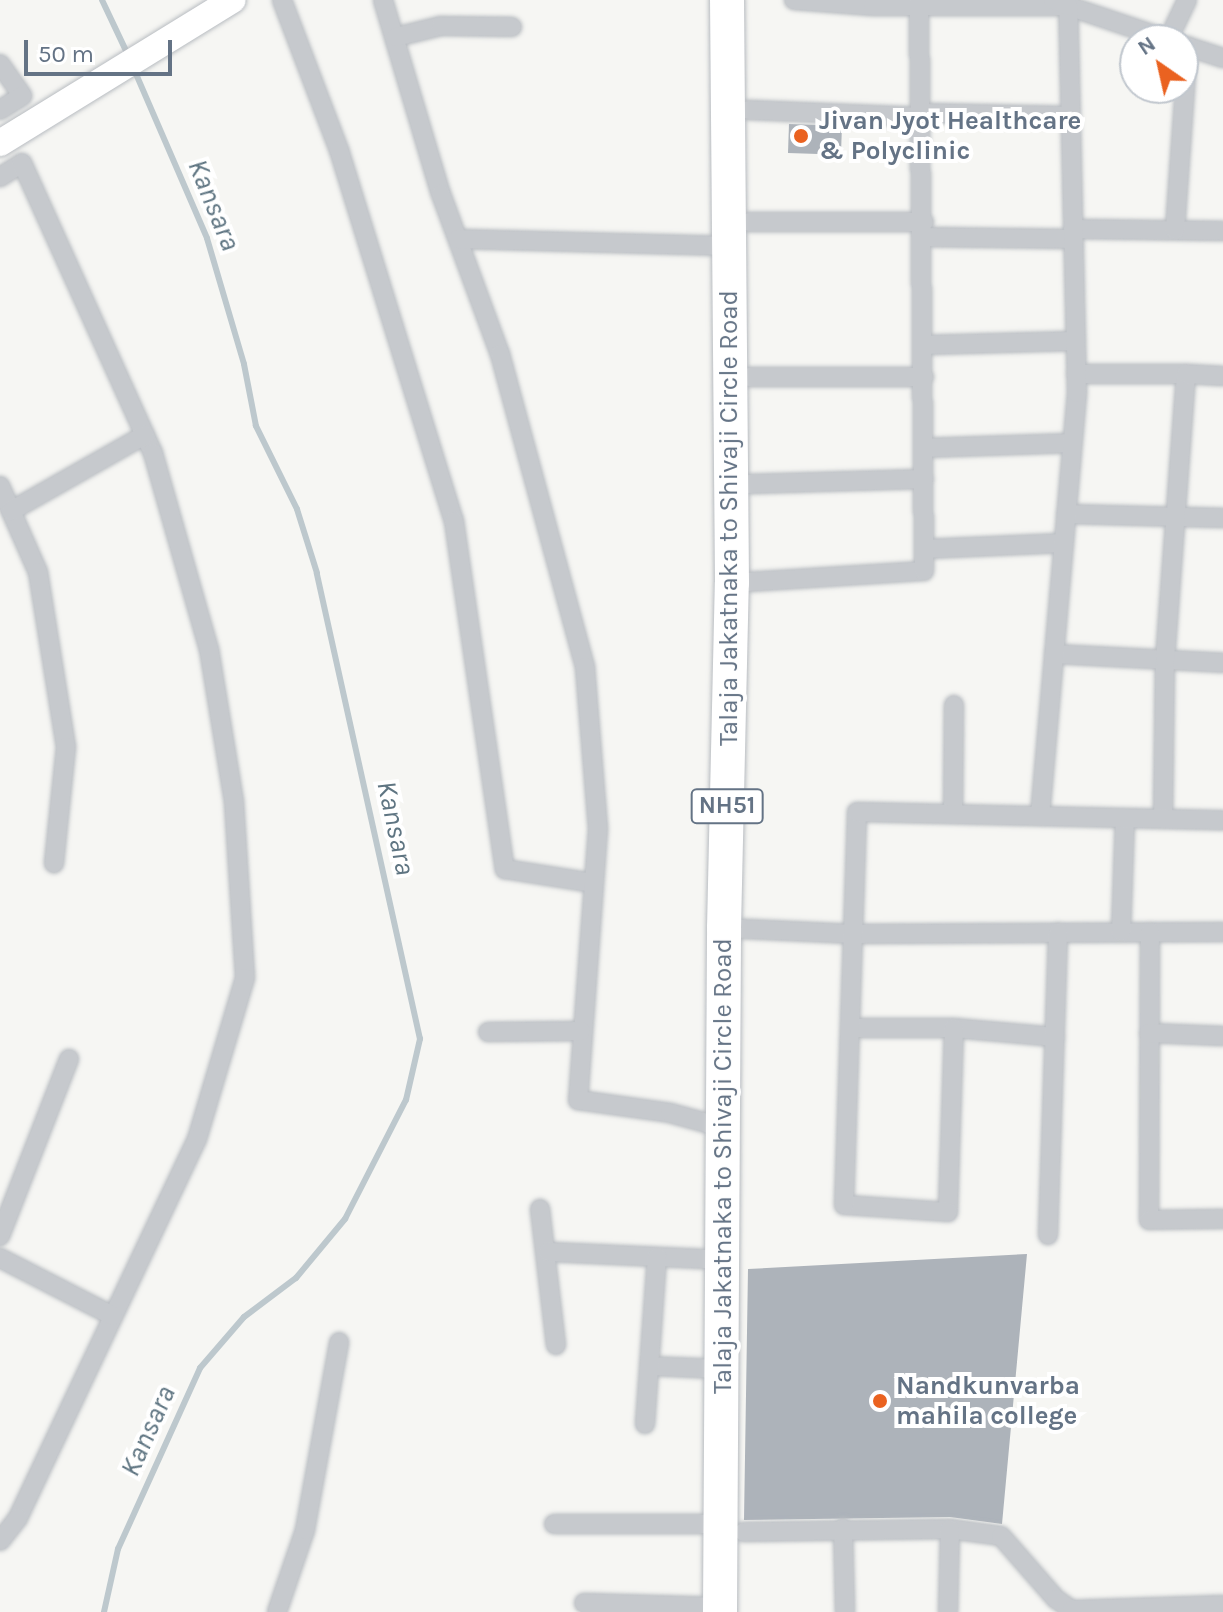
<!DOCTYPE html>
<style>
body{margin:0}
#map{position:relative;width:1223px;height:1612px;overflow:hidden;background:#f6f6f3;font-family:Karla,sans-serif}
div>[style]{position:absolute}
.stream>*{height:6px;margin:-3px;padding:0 3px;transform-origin:3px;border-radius:3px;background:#bdc8cd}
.building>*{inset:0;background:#adb3ba;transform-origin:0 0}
.roads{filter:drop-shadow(0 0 2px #b8bcc1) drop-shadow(0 0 2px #b8bcc1)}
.street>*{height:18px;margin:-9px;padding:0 9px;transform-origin:9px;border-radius:9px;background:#c6c9cd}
.secondary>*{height:26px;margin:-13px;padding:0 13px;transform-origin:13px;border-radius:13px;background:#fff}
.highway>*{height:34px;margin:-17px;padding:0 17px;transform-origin:17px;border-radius:17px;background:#fff}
.dots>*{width:22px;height:22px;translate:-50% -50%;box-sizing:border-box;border:4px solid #fff;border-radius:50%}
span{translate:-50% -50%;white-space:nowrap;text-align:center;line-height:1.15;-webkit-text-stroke:8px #fff;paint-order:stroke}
.shield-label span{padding:2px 6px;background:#fff;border:2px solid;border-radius:6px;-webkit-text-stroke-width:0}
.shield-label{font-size:24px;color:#647385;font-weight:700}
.poi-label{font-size:26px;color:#647385;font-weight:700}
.left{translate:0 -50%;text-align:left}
.street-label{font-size:26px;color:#647385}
.water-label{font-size:28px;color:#5f7582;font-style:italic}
.north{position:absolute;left:1119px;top:24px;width:80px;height:80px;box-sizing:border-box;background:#fff;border:2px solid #c1c7ce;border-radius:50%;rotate:326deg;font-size:22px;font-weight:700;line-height:32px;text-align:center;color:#647385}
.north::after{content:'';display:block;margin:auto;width:28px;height:36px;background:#ea6220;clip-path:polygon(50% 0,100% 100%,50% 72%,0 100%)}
.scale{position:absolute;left:24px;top:40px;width:148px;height:36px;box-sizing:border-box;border:4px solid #647385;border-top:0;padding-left:10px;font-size:24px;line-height:28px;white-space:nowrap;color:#647385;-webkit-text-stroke:6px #fff;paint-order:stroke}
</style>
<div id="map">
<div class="stream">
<i style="left:102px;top:0;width:61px;rotate:64.7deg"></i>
<i style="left:104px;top:1612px;width:65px;rotate:-77.5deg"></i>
<i style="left:118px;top:1549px;width:199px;rotate:-65.6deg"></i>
<i style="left:200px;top:1368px;width:67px;rotate:-49.2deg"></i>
<i style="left:244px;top:1317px;width:65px;rotate:-36.9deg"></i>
<i style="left:296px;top:1278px;width:77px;rotate:-50.3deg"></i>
<i style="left:345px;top:1219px;width:134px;rotate:-62.9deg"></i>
<i style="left:406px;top:1100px;width:63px;rotate:-77.1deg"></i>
<i style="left:420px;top:1039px;width:477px;rotate:-102.5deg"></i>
<i style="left:317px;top:573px;width:67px;rotate:-107.4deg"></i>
<i style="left:297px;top:509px;width:93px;rotate:-116.3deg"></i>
<i style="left:256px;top:426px;width:63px;rotate:-101deg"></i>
<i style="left:244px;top:364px;width:131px;rotate:-106.4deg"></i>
<i style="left:207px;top:238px;width:184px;rotate:-113.4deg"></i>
</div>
<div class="building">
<i style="left:789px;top:124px;width:53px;height:29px;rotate:2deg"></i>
<i style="clip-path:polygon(1027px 1254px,1002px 1524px,950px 1517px,744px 1520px,748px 1269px)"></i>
</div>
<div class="roads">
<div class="street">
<i style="left:282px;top:0;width:160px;rotate:69.2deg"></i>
<i style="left:339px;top:150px;width:388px;rotate:72.8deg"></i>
<i style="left:454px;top:521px;width:352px;rotate:81.7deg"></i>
<i style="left:505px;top:869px;width:89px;rotate:9deg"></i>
<i style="left:383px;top:0;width:202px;rotate:73.4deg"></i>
<i style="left:441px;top:194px;width:171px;rotate:69.8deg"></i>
<i style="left:500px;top:354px;width:324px;rotate:74.8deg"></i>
<i style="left:585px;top:667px;width:163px;rotate:85.4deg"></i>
<i style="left:598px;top:829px;width:272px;rotate:94.2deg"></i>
<i style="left:578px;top:1100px;width:93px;rotate:8deg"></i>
<i style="left:670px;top:1113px;width:57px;rotate:15.3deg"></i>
<i style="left:794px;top:0;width:79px;rotate:4.3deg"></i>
<i style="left:873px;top:6px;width:195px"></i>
<i style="left:1068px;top:6px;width:107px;rotate:18.6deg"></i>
<i style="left:396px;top:37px;width:46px;rotate:-13.7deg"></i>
<i style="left:441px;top:26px;width:71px;rotate:0.8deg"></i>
<i style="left:1168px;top:40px;width:44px;rotate:-64.6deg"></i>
<i style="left:1183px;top:45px;width:42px;rotate:18deg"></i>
<i style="left:0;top:64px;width:39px;rotate:55deg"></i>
<i style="left:22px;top:96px;width:26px;rotate:148deg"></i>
<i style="left:749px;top:110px;width:173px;rotate:2.3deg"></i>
<i style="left:923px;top:113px;width:147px;rotate:1.2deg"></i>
<i style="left:0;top:177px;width:26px;rotate:-32deg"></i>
<i style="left:22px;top:163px;width:318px;rotate:65.7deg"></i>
<i style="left:153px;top:453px;width:204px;rotate:74.1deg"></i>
<i style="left:209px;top:649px;width:155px;rotate:80.7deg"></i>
<i style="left:234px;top:802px;width:176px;rotate:86.4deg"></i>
<i style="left:245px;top:978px;width:168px;rotate:106.6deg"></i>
<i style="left:197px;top:1139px;width:419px;rotate:115.3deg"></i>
<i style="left:18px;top:1518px;width:29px;rotate:128deg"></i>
<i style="left:749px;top:222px;width:175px"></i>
<i style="left:1073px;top:229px;width:150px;rotate:0.8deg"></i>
<i style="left:1175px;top:230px;width:184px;rotate:-86deg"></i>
<i style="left:924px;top:237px;width:149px;rotate:0.8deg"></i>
<i style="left:458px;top:239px;width:271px;rotate:1.5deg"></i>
<i style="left:924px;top:345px;width:152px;rotate:-1.5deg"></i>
<i style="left:1076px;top:374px;width:110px"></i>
<i style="left:749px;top:377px;width:175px"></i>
<i style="left:924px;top:448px;width:148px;rotate:-1.9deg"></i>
<i style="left:749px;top:484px;width:175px;rotate:-1.6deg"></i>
<i style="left:0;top:486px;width:94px;rotate:66.2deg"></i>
<i style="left:38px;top:572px;width:177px;rotate:80.9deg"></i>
<i style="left:66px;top:747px;width:117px;rotate:95.9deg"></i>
<i style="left:11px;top:511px;width:154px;rotate:-29.6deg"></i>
<i style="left:1066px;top:514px;width:157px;rotate:1.5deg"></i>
<i style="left:924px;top:549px;width:140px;rotate:-2.5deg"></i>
<i style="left:748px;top:582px;width:176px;rotate:-3.6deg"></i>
<i style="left:924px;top:571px;width:571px;rotate:-90.5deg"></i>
<i style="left:1054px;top:654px;width:169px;rotate:3deg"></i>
<i style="left:953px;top:814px;width:109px;rotate:-89.5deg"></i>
<i style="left:1040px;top:816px;width:425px;rotate:-85deg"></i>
<i style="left:1077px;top:393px;width:387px;rotate:-91.3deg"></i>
<i style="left:1068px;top:6px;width:16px;rotate:-158deg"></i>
<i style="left:1163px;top:819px;width:159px;rotate:-89.3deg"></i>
<i style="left:1165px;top:660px;width:287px;rotate:-85.8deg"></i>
<i style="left:1186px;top:374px;width:37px;rotate:3deg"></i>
<i style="left:724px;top:928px;width:130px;rotate:2.6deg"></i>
<i style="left:854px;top:934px;width:369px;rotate:-0.3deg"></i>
<i style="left:1121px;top:932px;width:114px;rotate:-88deg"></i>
<i style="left:1150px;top:932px;width:288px;rotate:90.2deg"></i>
<i style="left:1149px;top:1220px;width:74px;rotate:-0.8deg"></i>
<i style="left:850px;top:1028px;width:104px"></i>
<i style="left:488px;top:1032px;width:93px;rotate:-0.6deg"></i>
<i style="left:1149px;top:1033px;width:74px;rotate:2.3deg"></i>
<i style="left:1055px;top:1037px;width:101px;rotate:-174.9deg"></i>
<i style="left:954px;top:1028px;width:184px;rotate:91.9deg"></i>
<i style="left:948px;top:1212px;width:104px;rotate:-176.1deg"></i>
<i style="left:844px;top:1205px;width:393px;rotate:-88.1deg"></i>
<i style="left:857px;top:812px;width:366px;rotate:1.3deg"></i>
<i style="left:540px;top:1209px;width:137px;rotate:83.3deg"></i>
<i style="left:1048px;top:1235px;width:303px;rotate:-88.1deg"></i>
<i style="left:0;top:1236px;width:190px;rotate:-68.7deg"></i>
<i style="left:548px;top:1252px;width:175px;rotate:2.6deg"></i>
<i style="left:0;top:1258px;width:127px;rotate:27.2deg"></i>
<i style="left:650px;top:1366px;width:72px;rotate:2.4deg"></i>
<i style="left:645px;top:1424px;width:167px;rotate:-85.9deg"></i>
<i style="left:554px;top:1524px;width:167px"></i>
<i style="left:843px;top:1528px;width:84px;rotate:88.6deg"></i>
<i style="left:744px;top:1532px;width:206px;rotate:-0.8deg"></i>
<i style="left:950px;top:1529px;width:51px;rotate:7.8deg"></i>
<i style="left:1001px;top:1536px;width:84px;rotate:48.9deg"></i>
<i style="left:1056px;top:1599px;width:19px;rotate:35deg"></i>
<i style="left:1072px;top:1610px;width:151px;rotate:-1.9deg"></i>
<i style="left:584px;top:1603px;width:136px;rotate:1.7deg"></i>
<i style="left:277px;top:1612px;width:87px;rotate:-71.1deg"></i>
<i style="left:305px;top:1530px;width:191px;rotate:-79.7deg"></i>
<i style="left:948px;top:1612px;width:83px;rotate:-88.6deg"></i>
</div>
<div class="secondary">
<i style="left:0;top:143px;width:273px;rotate:-31.6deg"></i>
</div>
<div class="highway">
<i style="left:720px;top:1612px;width:684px;rotate:-89.66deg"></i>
<i style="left:724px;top:928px;width:345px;rotate:-88.7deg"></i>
<i style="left:732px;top:583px;width:583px;rotate:-90.49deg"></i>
</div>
</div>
<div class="dots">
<i style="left:801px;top:136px;background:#ea6220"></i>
<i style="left:880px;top:1401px;background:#ea6220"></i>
</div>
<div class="shield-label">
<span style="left:727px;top:806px">NH51</span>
</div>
<div class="poi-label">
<span class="left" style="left:819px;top:136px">Jivan Jyot Healthcare<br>&amp; Polyclinic</span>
<span class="left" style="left:896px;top:1401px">Nandkunvarba<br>mahila college</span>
</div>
<div class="street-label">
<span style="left:729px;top:518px;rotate:-90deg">Talaja Jakatnaka to Shivaji Circle Road</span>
<span style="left:723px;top:1166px;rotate:-90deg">Talaja Jakatnaka to Shivaji Circle Road</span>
</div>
<div class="water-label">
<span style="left:214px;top:205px;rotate:68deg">Kansara</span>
<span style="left:396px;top:828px;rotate:78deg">Kansara</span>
<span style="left:148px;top:1431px;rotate:-66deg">Kansara</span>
</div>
<div class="north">N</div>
<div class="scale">50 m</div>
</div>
